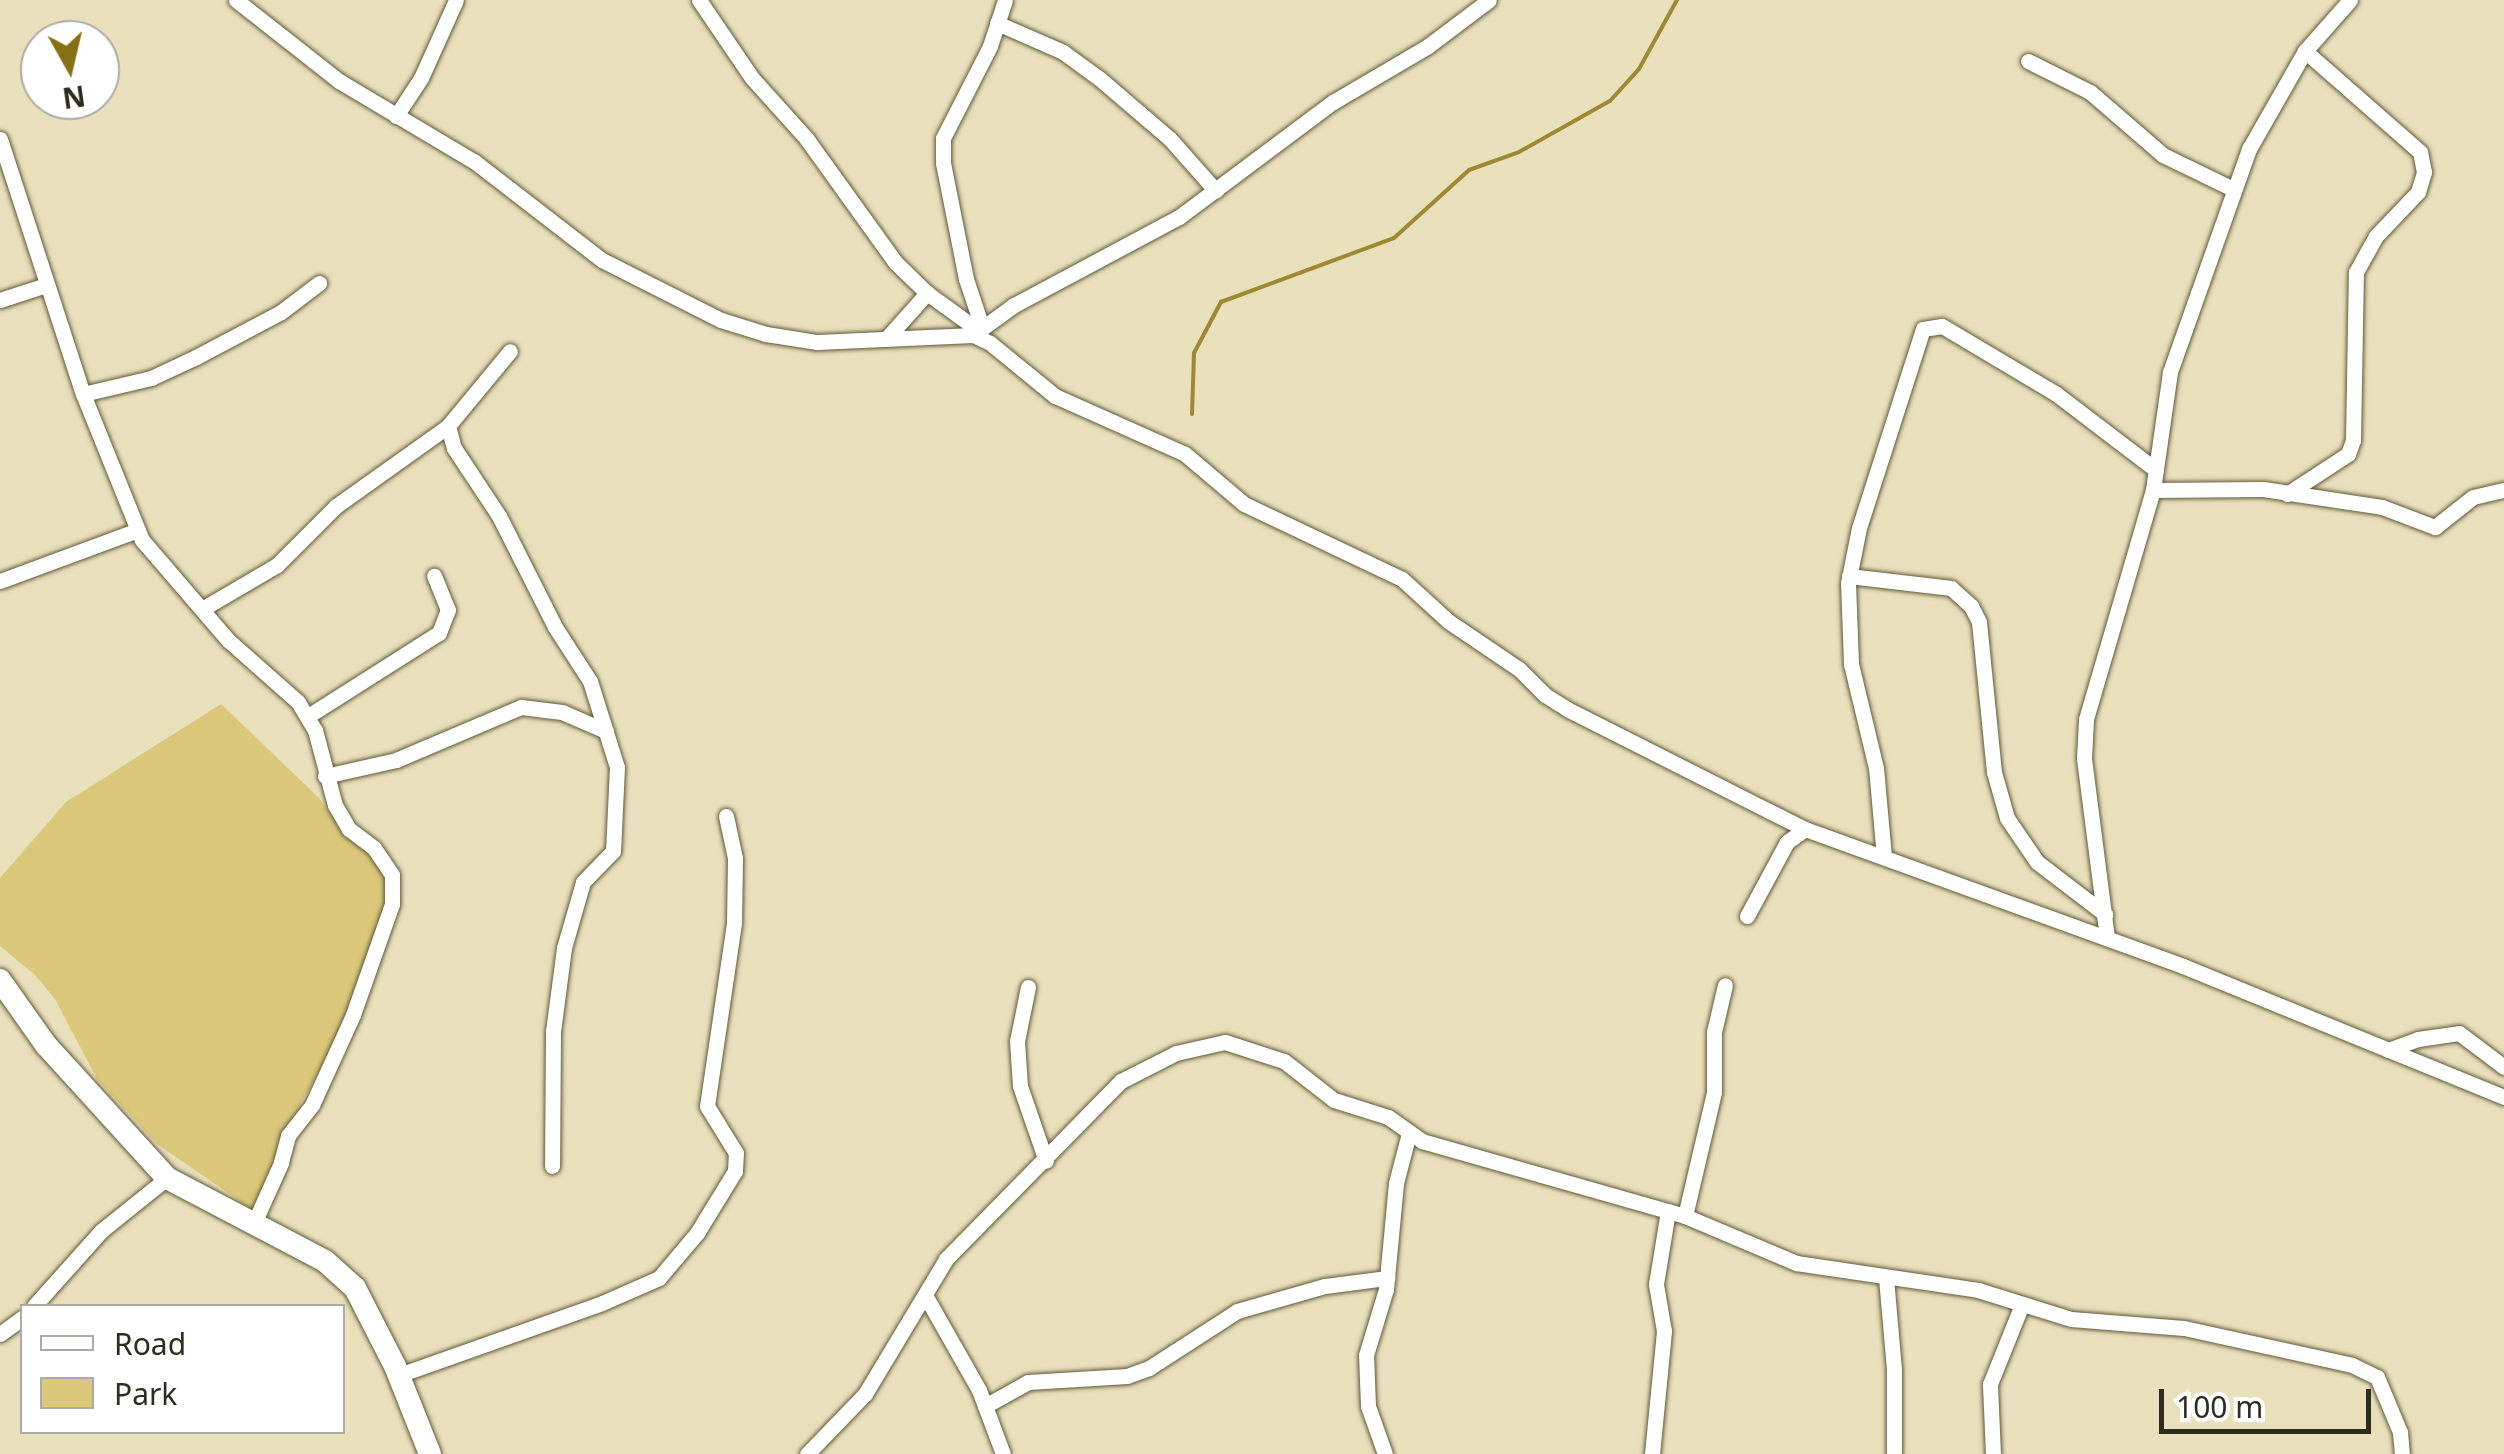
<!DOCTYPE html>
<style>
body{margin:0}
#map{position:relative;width:2504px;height:1454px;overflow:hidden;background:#e9e0bc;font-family:"Noto Sans",sans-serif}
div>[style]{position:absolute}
.green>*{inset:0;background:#dbc87b}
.stream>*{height:4px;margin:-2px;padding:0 2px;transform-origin:2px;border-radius:2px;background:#9e8a32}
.roads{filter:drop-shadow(0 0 2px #615939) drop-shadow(0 0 2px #615939)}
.street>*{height:15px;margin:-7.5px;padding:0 7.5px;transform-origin:7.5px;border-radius:7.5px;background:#fff}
.secondary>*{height:22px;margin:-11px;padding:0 11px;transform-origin:11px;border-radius:11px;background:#fff}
span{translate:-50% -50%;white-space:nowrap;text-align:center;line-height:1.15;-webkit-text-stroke:9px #fff;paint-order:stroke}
.legend{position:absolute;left:20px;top:1304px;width:325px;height:130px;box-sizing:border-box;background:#fff;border:2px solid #acaba5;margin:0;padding:12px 18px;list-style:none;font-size:30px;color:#2f2c1e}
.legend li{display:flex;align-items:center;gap:20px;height:50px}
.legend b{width:50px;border:2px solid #acaba5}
.north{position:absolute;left:20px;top:20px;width:100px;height:100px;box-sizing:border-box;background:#fff;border:2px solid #acaba5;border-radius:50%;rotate:172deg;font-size:28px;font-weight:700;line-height:40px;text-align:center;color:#2f2c1e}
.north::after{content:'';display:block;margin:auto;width:35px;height:45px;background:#857111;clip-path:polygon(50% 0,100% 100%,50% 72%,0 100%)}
.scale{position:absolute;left:2159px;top:1389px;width:212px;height:45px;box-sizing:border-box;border:5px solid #2f2c1e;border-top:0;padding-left:12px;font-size:30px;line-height:35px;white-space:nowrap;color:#2f2c1e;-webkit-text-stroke:8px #fff;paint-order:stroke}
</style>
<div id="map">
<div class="green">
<i style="clip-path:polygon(221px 704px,319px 798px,339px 826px,372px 850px,395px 885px,361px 999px,300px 1104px,260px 1215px,157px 1144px,97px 1079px,55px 999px,35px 975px,0 946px,0 878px,66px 802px)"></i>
</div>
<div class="stream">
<i style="left:1192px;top:414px;width:61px;rotate:-88.1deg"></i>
<i style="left:1194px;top:353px;width:58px;rotate:-62.1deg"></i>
<i style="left:1221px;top:302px;width:184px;rotate:-20.3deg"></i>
<i style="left:1394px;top:238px;width:101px;rotate:-42.2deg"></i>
<i style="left:1469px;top:170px;width:53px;rotate:-19.8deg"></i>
<i style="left:1519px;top:152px;width:104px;rotate:-29.3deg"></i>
<i style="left:1610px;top:101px;width:43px;rotate:-47.8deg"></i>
<i style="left:1639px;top:69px;width:79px;rotate:-61.2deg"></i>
</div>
<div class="roads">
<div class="street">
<i style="left:236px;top:0;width:131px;rotate:38.2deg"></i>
<i style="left:339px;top:81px;width:158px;rotate:30.8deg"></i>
<i style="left:475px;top:162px;width:160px;rotate:37.7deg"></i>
<i style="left:602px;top:260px;width:133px;rotate:26.8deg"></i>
<i style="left:721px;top:320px;width:47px;rotate:17.3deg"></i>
<i style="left:766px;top:334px;width:52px;rotate:8.9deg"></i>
<i style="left:817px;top:342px;width:156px;rotate:-2.6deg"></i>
<i style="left:973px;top:335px;width:19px;rotate:25deg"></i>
<i style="left:990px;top:343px;width:84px;rotate:39.2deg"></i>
<i style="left:1055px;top:396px;width:142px;rotate:24deg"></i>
<i style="left:1185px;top:454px;width:77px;rotate:40.3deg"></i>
<i style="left:1244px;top:504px;width:175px;rotate:25.4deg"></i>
<i style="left:1402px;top:579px;width:62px;rotate:42.4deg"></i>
<i style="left:1448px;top:621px;width:86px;rotate:34.1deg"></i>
<i style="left:1519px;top:669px;width:37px;rotate:45deg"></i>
<i style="left:1545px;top:695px;width:26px;rotate:32deg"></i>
<i style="left:1567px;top:709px;width:226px;rotate:26.8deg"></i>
<i style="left:1769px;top:811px;width:40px;rotate:26.6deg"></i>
<i style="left:1805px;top:829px;width:402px;rotate:19.9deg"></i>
<i style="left:2183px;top:966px;width:347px;rotate:22.2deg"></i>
<i style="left:699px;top:0;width:94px;rotate:55.8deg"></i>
<i style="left:752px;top:78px;width:81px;rotate:48deg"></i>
<i style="left:806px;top:138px;width:153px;rotate:54.3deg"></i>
<i style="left:895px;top:262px;width:45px;rotate:44.1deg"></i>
<i style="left:927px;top:293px;width:63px;rotate:36deg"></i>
<i style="left:997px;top:23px;width:72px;rotate:23.7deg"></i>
<i style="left:1063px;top:52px;width:46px;rotate:36.1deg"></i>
<i style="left:1100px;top:79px;width:92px;rotate:40.6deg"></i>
<i style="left:1170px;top:139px;width:69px;rotate:48.5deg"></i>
<i style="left:2028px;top:61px;width:69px;rotate:26.6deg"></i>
<i style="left:2090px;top:92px;width:96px;rotate:40.8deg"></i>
<i style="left:2163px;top:155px;width:76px;rotate:25.9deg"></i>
<i style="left:396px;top:116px;width:45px;rotate:-56.7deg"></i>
<i style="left:421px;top:78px;width:85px;rotate:-65.8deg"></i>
<i style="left:0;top:139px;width:268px;rotate:72deg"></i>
<i style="left:83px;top:394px;width:157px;rotate:68deg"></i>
<i style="left:142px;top:540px;width:133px;rotate:49.3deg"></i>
<i style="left:229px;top:641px;width:92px;rotate:41.5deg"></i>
<i style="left:298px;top:702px;width:33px;rotate:59deg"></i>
<i style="left:315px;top:730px;width:78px;rotate:75.1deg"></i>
<i style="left:335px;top:805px;width:28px;rotate:60deg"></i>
<i style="left:349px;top:829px;width:31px;rotate:37deg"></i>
<i style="left:374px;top:848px;width:32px;rotate:56deg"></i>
<i style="left:392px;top:875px;width:29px;rotate:90deg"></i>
<i style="left:392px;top:904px;width:118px;rotate:109.4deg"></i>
<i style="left:353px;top:1015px;width:99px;rotate:114.5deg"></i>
<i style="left:312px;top:1105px;width:39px;rotate:128deg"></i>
<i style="left:288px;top:1136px;width:28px;rotate:105deg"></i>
<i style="left:281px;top:1163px;width:66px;rotate:114.2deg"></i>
<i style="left:0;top:300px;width:48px;rotate:-18.1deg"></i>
<i style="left:982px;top:327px;width:51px;rotate:-108.4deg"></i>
<i style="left:966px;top:279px;width:118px;rotate:-101.2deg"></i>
<i style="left:943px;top:163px;width:25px;rotate:-90deg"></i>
<i style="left:943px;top:138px;width:103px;rotate:-62.9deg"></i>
<i style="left:990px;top:46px;width:48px;rotate:-71.9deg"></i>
<i style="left:973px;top:335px;width:51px;rotate:-36.2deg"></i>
<i style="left:1014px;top:305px;width:187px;rotate:-28.1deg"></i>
<i style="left:1179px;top:217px;width:192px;rotate:-36.8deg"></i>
<i style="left:1333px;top:102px;width:110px;rotate:-30.5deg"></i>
<i style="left:1428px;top:46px;width:76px;rotate:-37deg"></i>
<i style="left:886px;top:339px;width:62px;rotate:-48.3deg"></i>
<i style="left:83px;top:394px;width:70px;rotate:-13.2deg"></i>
<i style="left:151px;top:378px;width:50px;rotate:-25deg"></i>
<i style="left:196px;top:357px;width:96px;rotate:-27.9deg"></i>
<i style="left:281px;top:312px;width:48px;rotate:-37.3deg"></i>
<i style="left:448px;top:426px;width:23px;rotate:75deg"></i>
<i style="left:454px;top:448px;width:82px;rotate:56.5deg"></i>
<i style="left:499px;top:516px;width:124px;rotate:63.2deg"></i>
<i style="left:555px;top:627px;width:64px;rotate:57.1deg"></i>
<i style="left:590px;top:681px;width:90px;rotate:72.6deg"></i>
<i style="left:617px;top:767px;width:84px;rotate:92.7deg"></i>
<i style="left:613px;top:851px;width:43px;rotate:134.1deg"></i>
<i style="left:583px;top:882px;width:69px;rotate:106.1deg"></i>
<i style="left:564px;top:948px;width:84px;rotate:97.5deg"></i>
<i style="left:553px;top:1031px;width:135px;rotate:90.4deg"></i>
<i style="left:2153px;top:490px;width:110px;rotate:-0.5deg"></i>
<i style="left:2263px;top:489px;width:120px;rotate:8.6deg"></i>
<i style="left:2382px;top:507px;width:57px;rotate:20.7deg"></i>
<i style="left:2435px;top:527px;width:48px;rotate:-38.3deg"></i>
<i style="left:2473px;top:497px;width:32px;rotate:-13deg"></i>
<i style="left:2287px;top:494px;width:73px;rotate:-33.3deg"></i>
<i style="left:2348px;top:454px;width:15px;rotate:-70deg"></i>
<i style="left:2353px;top:440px;width:168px;rotate:-89deg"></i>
<i style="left:2356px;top:272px;width:41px;rotate:-60.9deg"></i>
<i style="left:2376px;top:236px;width:61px;rotate:-46.3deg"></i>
<i style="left:2418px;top:192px;width:21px;rotate:-73deg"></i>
<i style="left:2424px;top:172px;width:20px;rotate:-101deg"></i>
<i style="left:2420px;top:152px;width:153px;rotate:-138.7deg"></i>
<i style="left:1849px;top:576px;width:103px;rotate:6.7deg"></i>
<i style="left:1951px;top:588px;width:27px;rotate:42deg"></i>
<i style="left:1971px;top:606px;width:18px;rotate:63deg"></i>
<i style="left:1979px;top:622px;width:151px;rotate:84.3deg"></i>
<i style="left:1994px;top:772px;width:48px;rotate:74.2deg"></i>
<i style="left:2007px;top:818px;width:53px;rotate:55.7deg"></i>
<i style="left:2037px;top:862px;width:86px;rotate:37.4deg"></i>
<i style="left:0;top:581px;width:147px;rotate:-20.3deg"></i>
<i style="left:202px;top:609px;width:87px;rotate:-30.4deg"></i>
<i style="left:277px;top:565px;width:83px;rotate:-45deg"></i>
<i style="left:336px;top:506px;width:138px;rotate:-35.5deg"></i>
<i style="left:448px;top:426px;width:97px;rotate:-50.4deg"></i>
<i style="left:308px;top:716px;width:155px;rotate:-32.4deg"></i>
<i style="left:439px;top:633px;width:25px;rotate:-69deg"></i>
<i style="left:448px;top:610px;width:37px;rotate:-112deg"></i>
<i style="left:325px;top:776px;width:73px;rotate:-12.7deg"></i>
<i style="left:396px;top:760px;width:136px;rotate:-23deg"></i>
<i style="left:521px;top:707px;width:41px;rotate:7deg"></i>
<i style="left:562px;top:712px;width:48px;rotate:23.4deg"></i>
<i style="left:1884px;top:857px;width:89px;rotate:-95.1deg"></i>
<i style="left:1876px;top:768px;width:107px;rotate:-103.5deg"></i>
<i style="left:1851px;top:664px;width:81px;rotate:-92.1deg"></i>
<i style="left:1848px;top:583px;width:56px;rotate:-78.7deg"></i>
<i style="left:1859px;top:528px;width:209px;rotate:-72.2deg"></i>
<i style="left:1923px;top:329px;width:19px;rotate:-9deg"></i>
<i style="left:1942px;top:326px;width:131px;rotate:30.7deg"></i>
<i style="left:2055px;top:393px;width:127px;rotate:37.3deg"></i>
<i style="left:1747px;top:916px;width:84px;rotate:-61.6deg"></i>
<i style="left:1787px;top:842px;width:22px;rotate:-36deg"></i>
<i style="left:2107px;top:938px;width:181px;rotate:-97.3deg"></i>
<i style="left:2084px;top:758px;width:39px;rotate:-87deg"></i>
<i style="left:2086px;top:719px;width:239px;rotate:-73.7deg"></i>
<i style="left:2153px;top:490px;width:119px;rotate:-81.8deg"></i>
<i style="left:2170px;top:372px;width:237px;rotate:-70.5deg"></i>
<i style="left:2249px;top:149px;width:113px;rotate:-60.3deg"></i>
<i style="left:2305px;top:51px;width:68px;rotate:-48.6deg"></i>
<i style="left:1028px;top:987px;width:55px;rotate:101.5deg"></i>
<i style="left:1017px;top:1041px;width:45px;rotate:86.2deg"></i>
<i style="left:1020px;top:1086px;width:79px;rotate:70.9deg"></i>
<i style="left:2388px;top:1050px;width:32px;rotate:-20deg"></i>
<i style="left:2418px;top:1039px;width:41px;rotate:-8.3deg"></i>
<i style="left:2459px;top:1033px;width:56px;rotate:37.1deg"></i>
<i style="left:1685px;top:1216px;width:127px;rotate:-76.8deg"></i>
<i style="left:1714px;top:1092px;width:60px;rotate:-90deg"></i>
<i style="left:1714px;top:1032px;width:48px;rotate:-76.8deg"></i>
<i style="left:1886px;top:1278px;width:91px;rotate:85deg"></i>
<i style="left:1894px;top:1369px;width:85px;rotate:90deg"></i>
<i style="left:925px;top:1295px;width:109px;rotate:60.4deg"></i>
<i style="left:979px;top:1390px;width:68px;rotate:69.4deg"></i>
<i style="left:34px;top:1306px;width:101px;rotate:-48.2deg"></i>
<i style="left:101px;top:1231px;width:85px;rotate:-38.8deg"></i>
<i style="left:0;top:1334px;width:27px;rotate:-36deg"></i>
<i style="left:399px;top:1375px;width:215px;rotate:-19.5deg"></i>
<i style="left:602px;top:1303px;width:62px;rotate:-23.7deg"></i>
<i style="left:659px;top:1278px;width:59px;rotate:-49.8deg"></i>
<i style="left:697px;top:1233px;width:73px;rotate:-58.5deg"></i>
<i style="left:735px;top:1171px;width:18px;rotate:-87deg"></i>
<i style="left:736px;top:1153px;width:55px;rotate:-121.7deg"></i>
<i style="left:707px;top:1106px;width:185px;rotate:-81.6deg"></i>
<i style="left:734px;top:923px;width:65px;rotate:-89.1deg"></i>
<i style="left:735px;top:858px;width:43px;rotate:-102.1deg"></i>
<i style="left:985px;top:1406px;width:49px;rotate:-29.2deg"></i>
<i style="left:1028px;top:1382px;width:99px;rotate:-3.5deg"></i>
<i style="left:1127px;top:1376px;width:23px;rotate:-20deg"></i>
<i style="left:1149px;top:1368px;width:105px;rotate:-32.9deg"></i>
<i style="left:1237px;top:1311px;width:91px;rotate:-15.9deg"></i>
<i style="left:1325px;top:1286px;width:63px;rotate:-7.4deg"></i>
<i style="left:807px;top:1454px;width:83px;rotate:-46deg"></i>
<i style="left:865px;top:1394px;width:157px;rotate:-59deg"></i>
<i style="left:946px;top:1259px;width:250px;rotate:-45.5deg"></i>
<i style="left:1121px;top:1081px;width:62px;rotate:-27deg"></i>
<i style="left:1176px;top:1053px;width:50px;rotate:-12.7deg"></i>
<i style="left:1225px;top:1042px;width:62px;rotate:17.9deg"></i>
<i style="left:1284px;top:1061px;width:63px;rotate:38deg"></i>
<i style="left:1334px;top:1100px;width:57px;rotate:17.5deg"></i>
<i style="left:1388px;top:1117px;width:42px;rotate:35.2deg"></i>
<i style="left:1422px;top:1141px;width:273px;rotate:15.9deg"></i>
<i style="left:1685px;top:1216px;width:121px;rotate:22.9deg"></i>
<i style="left:1796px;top:1263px;width:184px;rotate:8.4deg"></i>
<i style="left:1978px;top:1290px;width:97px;rotate:17.3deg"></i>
<i style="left:2071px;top:1319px;width:113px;rotate:4.6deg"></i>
<i style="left:2184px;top:1328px;width:172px;rotate:12.4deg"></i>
<i style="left:2352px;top:1365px;width:28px;rotate:26deg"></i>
<i style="left:2377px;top:1377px;width:60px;rotate:67.3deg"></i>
<i style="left:2400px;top:1432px;width:22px;rotate:85deg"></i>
<i style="left:1385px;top:1454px;width:51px;rotate:-109.5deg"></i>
<i style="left:1368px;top:1406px;width:51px;rotate:-92.2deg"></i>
<i style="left:1366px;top:1355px;width:69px;rotate:-73.1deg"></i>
<i style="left:1386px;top:1289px;width:106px;rotate:-84.6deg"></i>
<i style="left:1396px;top:1183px;width:52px;rotate:-75.4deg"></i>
<i style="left:1652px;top:1454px;width:124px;rotate:-84.4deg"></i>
<i style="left:1664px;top:1331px;width:48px;rotate:-99.7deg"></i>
<i style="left:1656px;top:1284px;width:74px;rotate:-80.7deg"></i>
<i style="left:1993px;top:1454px;width:70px;rotate:-92.5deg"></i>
<i style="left:1990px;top:1384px;width:83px;rotate:-68.1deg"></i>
</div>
<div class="secondary">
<i style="left:0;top:980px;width:80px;rotate:54.7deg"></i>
<i style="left:46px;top:1045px;width:180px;rotate:47.7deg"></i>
<i style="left:167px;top:1178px;width:178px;rotate:27.7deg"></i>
<i style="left:325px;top:1261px;width:40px;rotate:42deg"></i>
<i style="left:355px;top:1288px;width:88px;rotate:62.9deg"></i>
<i style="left:395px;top:1366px;width:95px;rotate:68.3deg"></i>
</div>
</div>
<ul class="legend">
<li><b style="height:12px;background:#fff"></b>Road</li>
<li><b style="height:28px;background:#dbc87b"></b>Park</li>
</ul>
<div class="north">N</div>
<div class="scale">100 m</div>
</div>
